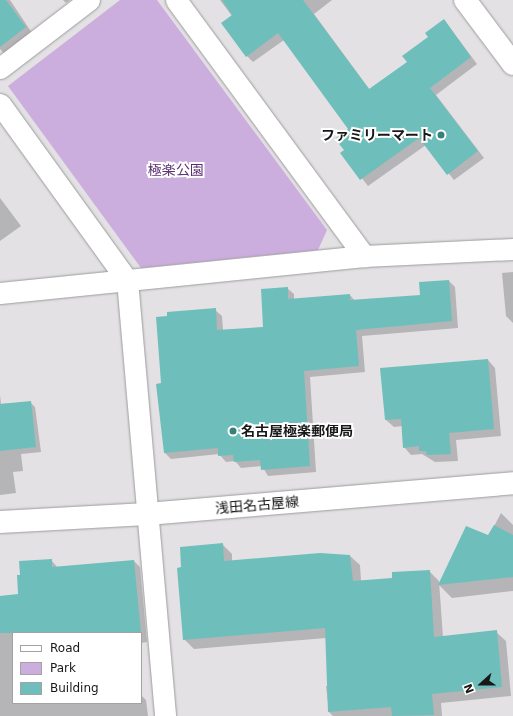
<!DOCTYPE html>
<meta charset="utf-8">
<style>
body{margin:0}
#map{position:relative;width:513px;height:716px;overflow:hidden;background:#e3e1e4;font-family:"DejaVu Sans","Noto Sans JP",sans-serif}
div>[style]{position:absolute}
.green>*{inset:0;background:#ccaede}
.shadow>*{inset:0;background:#0003}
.building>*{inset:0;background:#6ebfbb}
.roads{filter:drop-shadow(0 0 1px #9d9b9e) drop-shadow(0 0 1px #9d9b9e)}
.street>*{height:21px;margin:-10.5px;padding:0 10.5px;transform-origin:10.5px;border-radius:10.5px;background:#fff}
.secondary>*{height:22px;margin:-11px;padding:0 11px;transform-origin:11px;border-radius:11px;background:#fff}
.dots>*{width:11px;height:11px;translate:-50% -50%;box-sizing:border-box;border:2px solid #fff;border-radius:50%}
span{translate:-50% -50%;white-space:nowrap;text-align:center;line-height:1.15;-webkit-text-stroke:4px #fff;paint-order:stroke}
.poi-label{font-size:14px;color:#181819;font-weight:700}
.right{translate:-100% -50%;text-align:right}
.left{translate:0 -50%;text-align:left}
.park-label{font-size:14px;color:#5b3270}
.street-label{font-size:14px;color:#181819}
.legend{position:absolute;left:12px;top:632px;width:130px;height:72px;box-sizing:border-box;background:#fff;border:1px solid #a3a3a3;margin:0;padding:5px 7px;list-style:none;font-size:12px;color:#181819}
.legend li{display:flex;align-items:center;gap:8px;height:20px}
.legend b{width:20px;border:1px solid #a3a3a3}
.north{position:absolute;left:461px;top:664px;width:40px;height:40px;-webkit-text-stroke:3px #fff;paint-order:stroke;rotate:249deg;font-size:11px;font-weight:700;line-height:16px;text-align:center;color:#181819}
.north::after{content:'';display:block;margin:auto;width:14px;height:18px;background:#181819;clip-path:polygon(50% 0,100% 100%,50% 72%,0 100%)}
</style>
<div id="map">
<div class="green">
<i style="clip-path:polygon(120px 0,157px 0,327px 230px,318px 250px,141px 268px,8px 86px)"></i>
</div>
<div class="shadow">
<i style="clip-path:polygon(0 0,10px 0,32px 33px,7px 57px,0 49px)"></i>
<i style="clip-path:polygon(63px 0,70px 0,66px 3px)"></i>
<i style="clip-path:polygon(220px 0,332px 0,314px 14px,370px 90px,408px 62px,444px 20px,477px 64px,436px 95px,484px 158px,454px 180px,426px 145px,368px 186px,342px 153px,345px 151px,350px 129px,284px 40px,253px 62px,247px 56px,232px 16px)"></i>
<i style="clip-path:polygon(0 198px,21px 226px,0 241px)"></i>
<i style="clip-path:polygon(513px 272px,513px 323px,506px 316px,502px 273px)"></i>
<i style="clip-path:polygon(449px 281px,455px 287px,458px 328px,362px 336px,365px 372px,310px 377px,316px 472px,268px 476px,262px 466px,241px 468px,235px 461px,226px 462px,219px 454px,171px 459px,165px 453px,162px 384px,215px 310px,222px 316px,223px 330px,264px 328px,287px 288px,294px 294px,294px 300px,350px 295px,355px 301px,421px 296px)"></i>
<i style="clip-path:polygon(488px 360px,495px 368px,501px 436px,456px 440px,458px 461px,435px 462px,422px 454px,411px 455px,404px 447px,402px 426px,394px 427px,386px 420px)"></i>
<i style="clip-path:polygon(0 395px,1px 404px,30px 402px,35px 407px,41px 452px,21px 454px,23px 471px,13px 472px,16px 493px,0 495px)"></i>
<i style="clip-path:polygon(501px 513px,513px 525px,513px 591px,452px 598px,439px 585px,489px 536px)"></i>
<i style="clip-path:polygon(222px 544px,232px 554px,232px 561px,350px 556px,360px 565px,361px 581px,393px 579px,429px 571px,439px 581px,443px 637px,496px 632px,506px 641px,511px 696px,441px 703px,442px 716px,333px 716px,329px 712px,326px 686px,329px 686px,326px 638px,194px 649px,184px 639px,182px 568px)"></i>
<i style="clip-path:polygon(51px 560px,58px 568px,134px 561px,140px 567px,147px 642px,141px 643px,141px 633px,13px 633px,13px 703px,141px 703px,141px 695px,146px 700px,148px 716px,0 716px,0 596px,19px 595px,21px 576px)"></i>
</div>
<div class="building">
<i style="clip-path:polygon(0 0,6px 0,26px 27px,0 47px)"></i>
<i style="clip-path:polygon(222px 0,303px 0,369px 89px,407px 62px,402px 56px,428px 37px,425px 33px,444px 19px,471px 57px,430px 88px,478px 151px,447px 175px,419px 138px,360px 180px,340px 153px,344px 150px,335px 139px,348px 129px,278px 33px,246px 57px,221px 23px,232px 15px)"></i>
<i style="clip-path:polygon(449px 280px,452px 321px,356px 330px,359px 366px,304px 371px,310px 466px,261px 470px,260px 460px,234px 462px,233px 455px,218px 456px,218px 448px,164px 453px,156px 384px,161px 383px,156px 317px,167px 316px,167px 312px,216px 308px,217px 330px,263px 327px,261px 289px,288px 287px,288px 299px,350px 294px,350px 300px,420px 295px,419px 282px)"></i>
<i style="clip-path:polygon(488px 359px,494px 429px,449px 433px,451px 454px,427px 455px,426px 451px,419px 451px,419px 446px,403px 448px,401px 419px,385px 420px,380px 368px)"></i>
<i style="clip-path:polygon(31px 401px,36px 447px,0 451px,0 404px)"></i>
<i style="clip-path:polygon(494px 525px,513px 535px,513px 577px,438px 585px,466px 526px,488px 535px)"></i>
<i style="clip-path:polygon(223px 543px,224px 561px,320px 553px,350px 555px,353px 581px,392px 578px,392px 572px,430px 570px,434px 637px,497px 630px,502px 687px,432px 694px,434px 715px,392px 716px,391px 707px,328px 712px,325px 628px,183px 640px,177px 568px,181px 567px,180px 547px)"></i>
<i style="clip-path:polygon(52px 559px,52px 567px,134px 560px,141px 633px,0 633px,0 596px,18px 594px,17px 575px,20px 575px,19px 561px)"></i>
</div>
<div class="roads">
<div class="street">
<i style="left:176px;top:0;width:318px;rotate:53.7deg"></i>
<i style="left:0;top:68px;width:112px;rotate:-37.4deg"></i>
<i style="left:0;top:104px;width:217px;rotate:54.2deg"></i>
<i style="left:127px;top:280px;width:438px;rotate:85deg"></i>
<i style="left:0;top:293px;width:366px;rotate:-5.8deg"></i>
<i style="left:364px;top:256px;width:149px;rotate:-2.7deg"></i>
</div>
<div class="secondary">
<i style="left:465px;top:0;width:80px;rotate:53.1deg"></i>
<i style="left:0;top:522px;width:147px;rotate:-3.1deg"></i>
<i style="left:147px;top:514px;width:367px;rotate:-4.8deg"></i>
</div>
</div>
<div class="dots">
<i style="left:441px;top:135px;background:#37807c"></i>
<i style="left:233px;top:431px;background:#37807c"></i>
</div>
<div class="poi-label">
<span class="right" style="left:433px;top:135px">ファミリーマート</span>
<span class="left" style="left:241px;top:431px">名古屋極楽郵便局</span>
</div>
<div class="park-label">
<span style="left:176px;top:170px">極楽公園</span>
</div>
<div class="street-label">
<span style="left:257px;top:505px;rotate:-5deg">浅田名古屋線</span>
</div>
<ul class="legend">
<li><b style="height:5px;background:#fff"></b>Road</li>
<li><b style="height:11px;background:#ccaede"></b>Park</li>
<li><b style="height:11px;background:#6ebfbb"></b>Building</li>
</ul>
<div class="north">N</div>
</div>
